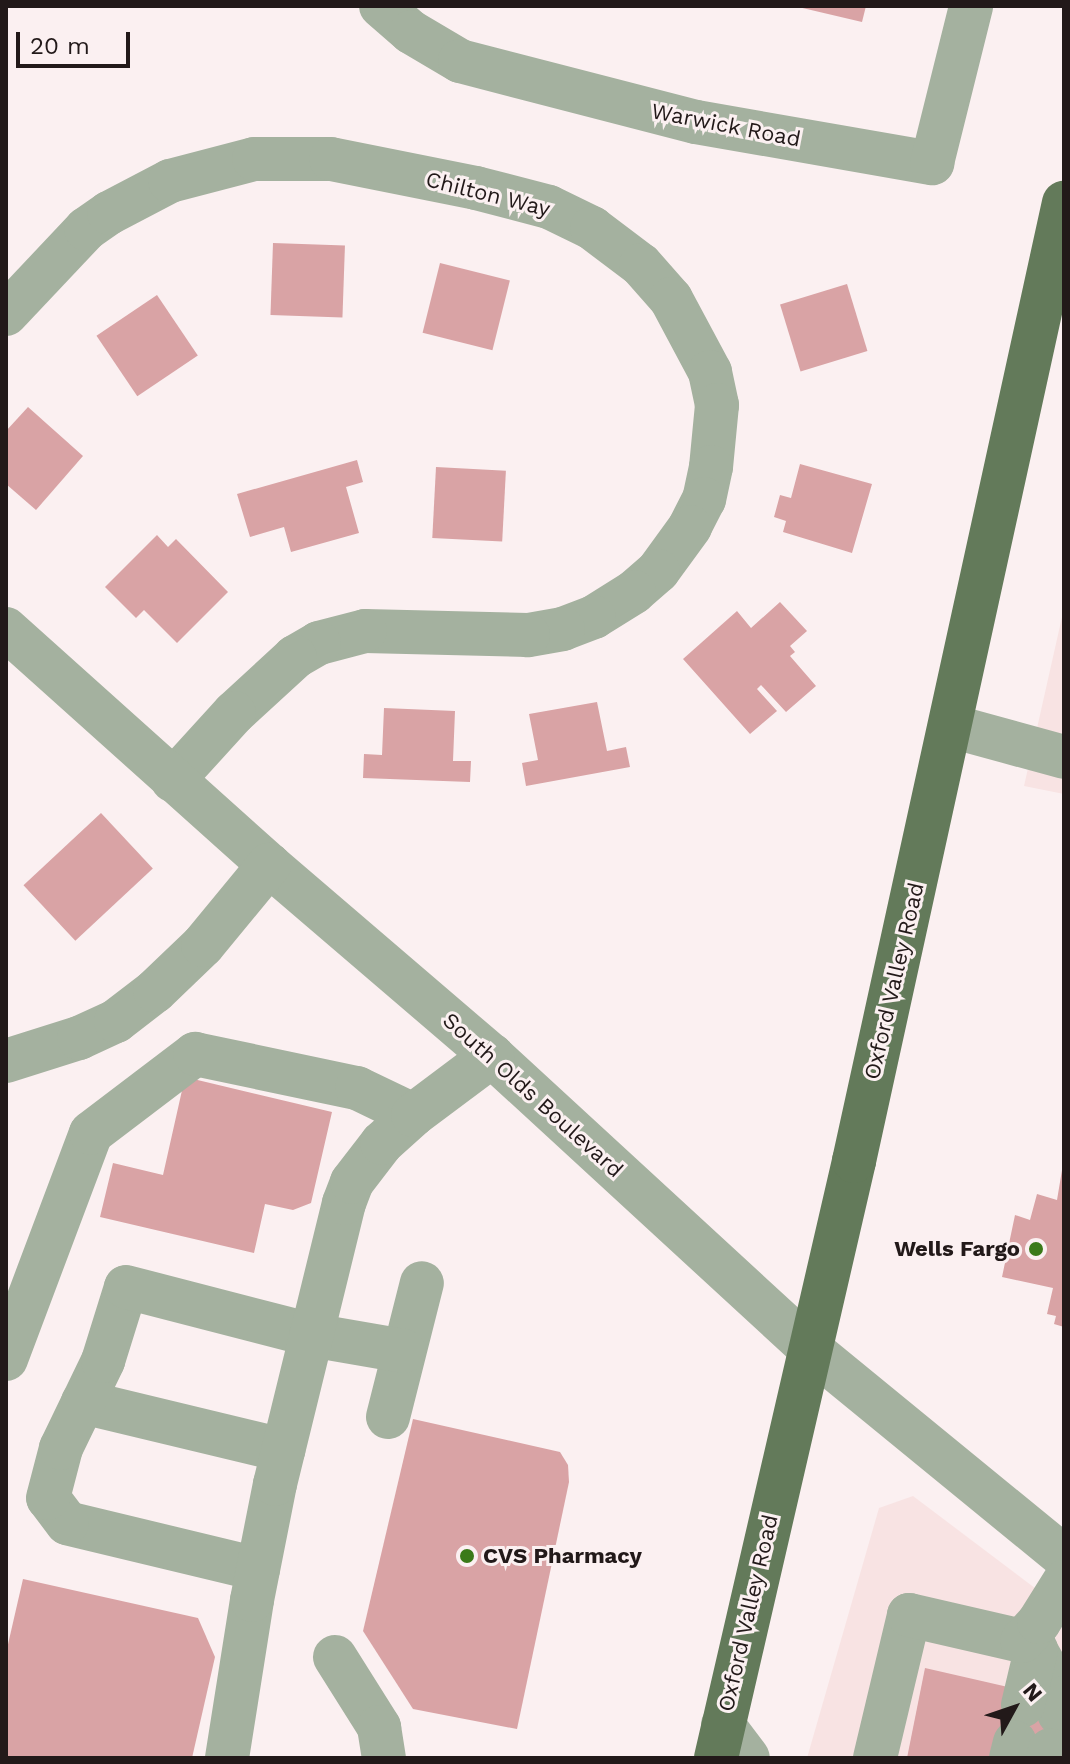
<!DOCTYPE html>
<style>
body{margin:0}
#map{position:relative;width:1070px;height:1764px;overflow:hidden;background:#fbf0f1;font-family:"Work Sans",sans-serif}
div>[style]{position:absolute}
.built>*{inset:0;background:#f8e3e3}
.building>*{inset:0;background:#d9a3a5;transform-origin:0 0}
.minor>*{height:44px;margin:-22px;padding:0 22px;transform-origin:22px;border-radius:22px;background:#a4b19f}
.major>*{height:44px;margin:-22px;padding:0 22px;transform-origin:22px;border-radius:22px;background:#637a5a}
.dots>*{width:22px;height:22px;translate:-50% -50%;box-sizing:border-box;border:4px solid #fbf0f1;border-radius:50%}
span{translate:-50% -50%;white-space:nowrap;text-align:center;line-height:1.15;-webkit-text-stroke:6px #fbf0f1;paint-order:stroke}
.street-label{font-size:22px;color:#221919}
.poi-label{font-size:22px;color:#221919;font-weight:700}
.right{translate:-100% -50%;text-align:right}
.left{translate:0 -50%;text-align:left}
.frame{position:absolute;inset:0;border:8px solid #221919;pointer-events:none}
.north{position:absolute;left:974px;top:1668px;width:80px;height:80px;-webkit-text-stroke:6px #fbf0f1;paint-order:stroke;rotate:50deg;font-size:22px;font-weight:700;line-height:32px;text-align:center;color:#221919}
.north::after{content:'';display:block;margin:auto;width:28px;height:36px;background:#221919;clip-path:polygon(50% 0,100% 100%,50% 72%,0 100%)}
.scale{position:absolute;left:16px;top:32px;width:114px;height:36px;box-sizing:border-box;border:4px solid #221919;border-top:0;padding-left:10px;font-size:24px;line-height:28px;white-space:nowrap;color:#221919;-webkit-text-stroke:6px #fbf0f1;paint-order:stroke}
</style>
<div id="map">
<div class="built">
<i style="clip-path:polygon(1064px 608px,1064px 794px,1024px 786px)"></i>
<i style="clip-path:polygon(913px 1496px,1064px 1610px,1064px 1758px,807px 1758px,879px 1508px)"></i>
</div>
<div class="building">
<i style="clip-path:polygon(794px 6px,866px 6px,862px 22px)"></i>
<i style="left:273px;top:243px;width:72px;height:72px;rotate:2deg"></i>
<i style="left:440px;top:263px;width:72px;height:72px;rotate:14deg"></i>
<i style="left:847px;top:284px;width:70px;height:70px;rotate:73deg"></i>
<i style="left:157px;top:295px;width:73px;height:73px;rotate:56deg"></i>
<i style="clip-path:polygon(28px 407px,83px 456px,36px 510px,6px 484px,6px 431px)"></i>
<i style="clip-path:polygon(357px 460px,363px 482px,346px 487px,359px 533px,291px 552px,284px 527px,250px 537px,237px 494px)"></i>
<i style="clip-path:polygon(800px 464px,872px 484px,852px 553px,783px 532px,786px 521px,774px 517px,780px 495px,791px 498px)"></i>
<i style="left:436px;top:467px;width:70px;height:71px;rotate:3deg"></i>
<i style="clip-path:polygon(157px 535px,168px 547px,176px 539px,228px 592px,177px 643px,144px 610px,136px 618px,105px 587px)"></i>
<i style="clip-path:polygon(780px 602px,807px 631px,790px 646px,795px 652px,790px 656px,816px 686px,786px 712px,761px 685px,757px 689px,777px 711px,750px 734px,683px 659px,737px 611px,751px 628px)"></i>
<i style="clip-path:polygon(597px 702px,607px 751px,626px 747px,630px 767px,526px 786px,522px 763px,538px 760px,529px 714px)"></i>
<i style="clip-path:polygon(384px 708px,455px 711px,453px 761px,471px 761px,470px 782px,363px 778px,364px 754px,382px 755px)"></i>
<i style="left:101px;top:813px;width:76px;height:106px;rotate:47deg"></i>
<i style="clip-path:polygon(185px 1077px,332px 1112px,311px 1203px,293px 1210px,265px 1204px,254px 1253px,100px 1217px,113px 1163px,163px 1175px)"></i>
<i style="clip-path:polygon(1062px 1170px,1064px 1170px,1064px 1327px,1054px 1324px,1056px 1316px,1047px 1314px,1053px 1288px,1002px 1277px,1015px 1215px,1030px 1220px,1037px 1194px,1057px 1200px)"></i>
<i style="clip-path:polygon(413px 1419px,560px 1452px,568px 1465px,569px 1482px,517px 1729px,413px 1709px,363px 1631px)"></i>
<i style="clip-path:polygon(23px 1579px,198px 1618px,215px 1657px,192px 1758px,6px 1758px,6px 1653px)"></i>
<i style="clip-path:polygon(925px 1668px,1008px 1687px,1064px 1715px,1060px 1752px,994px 1758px,907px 1758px)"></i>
</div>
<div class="minor">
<i style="left:381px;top:6px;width:40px;rotate:41deg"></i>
<i style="left:411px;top:32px;width:57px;rotate:30.6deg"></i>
<i style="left:460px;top:61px;width:244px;rotate:14.5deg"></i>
<i style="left:696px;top:122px;width:240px;rotate:9.9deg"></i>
<i style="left:932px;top:163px;width:162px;rotate:-76deg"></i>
<i style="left:6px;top:314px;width:117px;rotate:-46.7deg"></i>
<i style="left:86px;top:229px;width:28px;rotate:-35deg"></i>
<i style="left:109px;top:213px;width:69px;rotate:-27.7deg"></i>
<i style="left:170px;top:181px;width:87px;rotate:-14.7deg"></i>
<i style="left:254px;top:159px;width:77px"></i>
<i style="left:331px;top:159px;width:148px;rotate:11.3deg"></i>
<i style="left:476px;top:188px;width:75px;rotate:14.6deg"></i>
<i style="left:549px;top:207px;width:48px;rotate:26deg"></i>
<i style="left:592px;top:228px;width:61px;rotate:37.1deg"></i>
<i style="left:641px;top:265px;width:45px;rotate:48.6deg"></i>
<i style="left:671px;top:299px;width:83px;rotate:61.9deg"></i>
<i style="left:710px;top:372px;width:34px;rotate:78deg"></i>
<i style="left:717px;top:405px;width:62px;rotate:95.5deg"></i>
<i style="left:711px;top:467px;width:33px;rotate:102deg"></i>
<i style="left:704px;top:499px;width:31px;rotate:117deg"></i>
<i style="left:690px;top:527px;width:54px;rotate:126deg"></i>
<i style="left:658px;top:571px;width:32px;rotate:139deg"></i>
<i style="left:634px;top:592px;width:47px;rotate:148deg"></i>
<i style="left:594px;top:617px;width:33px;rotate:159deg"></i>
<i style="left:563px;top:629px;width:36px;rotate:170deg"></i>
<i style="left:528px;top:635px;width:163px;rotate:-178.6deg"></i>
<i style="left:365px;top:631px;width:48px;rotate:165.4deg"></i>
<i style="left:319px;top:643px;width:28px;rotate:150deg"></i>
<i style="left:295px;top:657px;width:83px;rotate:137.4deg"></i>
<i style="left:234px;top:713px;width:91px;rotate:132.3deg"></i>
<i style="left:6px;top:629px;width:353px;rotate:41.9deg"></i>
<i style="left:269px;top:865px;width:294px;rotate:40.6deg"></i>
<i style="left:492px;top:1056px;width:431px;rotate:42.6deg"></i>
<i style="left:809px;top:1348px;width:330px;rotate:39.3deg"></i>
<i style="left:951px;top:726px;width:117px;rotate:15.3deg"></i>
<i style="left:6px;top:1061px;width:77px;rotate:-17.5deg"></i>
<i style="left:79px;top:1038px;width:41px;rotate:-24.7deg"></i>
<i style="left:116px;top:1021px;width:49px;rotate:-37.6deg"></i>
<i style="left:155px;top:991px;width:66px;rotate:-43.8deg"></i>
<i style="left:203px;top:945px;width:104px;rotate:-50.5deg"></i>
<i style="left:6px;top:1359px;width:241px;rotate:-69.4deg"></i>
<i style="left:91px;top:1133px;width:131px;rotate:-37.2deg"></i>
<i style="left:195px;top:1054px;width:166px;rotate:11.9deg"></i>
<i style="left:357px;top:1088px;width:62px;rotate:25.7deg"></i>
<i style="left:83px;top:1402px;width:206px;rotate:13.5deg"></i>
<i style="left:388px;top:1417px;width:138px;rotate:-75.8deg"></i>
<i style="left:258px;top:1569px;width:196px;rotate:-166.5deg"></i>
<i style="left:67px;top:1523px;width:31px;rotate:-127deg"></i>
<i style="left:48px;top:1498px;width:52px;rotate:-75.4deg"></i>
<i style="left:61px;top:1448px;width:97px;rotate:-64.2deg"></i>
<i style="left:103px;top:1361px;width:77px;rotate:-72.7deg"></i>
<i style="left:126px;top:1287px;width:191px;rotate:14.5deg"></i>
<i style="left:311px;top:1335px;width:94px;rotate:9.8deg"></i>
<i style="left:1027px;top:1635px;width:73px;rotate:60.3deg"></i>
<i style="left:1063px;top:1698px;width:16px;rotate:104deg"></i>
<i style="left:335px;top:1657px;width:83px;rotate:57.8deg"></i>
<i style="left:379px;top:1727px;width:31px;rotate:81deg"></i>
<i style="left:1023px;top:1705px;width:57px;rotate:-76.7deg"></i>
<i style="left:723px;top:1725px;width:41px;rotate:52.9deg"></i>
<i style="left:227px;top:1758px;width:160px;rotate:-81deg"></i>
<i style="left:252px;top:1600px;width:118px;rotate:-78.8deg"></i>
<i style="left:275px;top:1484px;width:289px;rotate:-76.2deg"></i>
<i style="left:344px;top:1203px;width:22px;rotate:-69deg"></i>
<i style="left:352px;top:1182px;width:49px;rotate:-52.4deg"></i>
<i style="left:382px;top:1143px;width:42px;rotate:-42.1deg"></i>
<i style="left:413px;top:1115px;width:99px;rotate:-36.8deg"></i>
<i style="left:875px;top:1758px;width:147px;rotate:-76.6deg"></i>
<i style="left:909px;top:1615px;width:116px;rotate:13deg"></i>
<i style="left:1022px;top:1641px;width:25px;rotate:-48deg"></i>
<i style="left:1039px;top:1622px;width:47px;rotate:-58deg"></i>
<i style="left:1011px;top:1758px;width:16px;rotate:-76deg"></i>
<i style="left:1048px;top:1758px;width:8px;rotate:-76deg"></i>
</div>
<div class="major">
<i style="left:716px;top:1758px;width:613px;rotate:-76.98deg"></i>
<i style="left:854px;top:1161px;width:981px;rotate:-77.64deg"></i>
</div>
<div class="dots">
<i style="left:1036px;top:1249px;background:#3b7a19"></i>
<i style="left:467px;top:1556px;background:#3b7a19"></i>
</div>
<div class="street-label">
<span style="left:726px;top:125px;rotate:11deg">Warwick Road</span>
<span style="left:488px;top:194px;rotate:14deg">Chilton Way</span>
<span style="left:894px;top:981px;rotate:-77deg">Oxford Valley Road</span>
<span style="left:533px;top:1095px;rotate:42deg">South Olds Boulevard</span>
<span style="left:748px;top:1613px;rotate:-77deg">Oxford Valley Road</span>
</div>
<div class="poi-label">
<span class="right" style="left:1020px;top:1249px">Wells Fargo</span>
<span class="left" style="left:483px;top:1556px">CVS Pharmacy</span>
</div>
<div class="frame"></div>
<div class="north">N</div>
<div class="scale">20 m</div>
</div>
